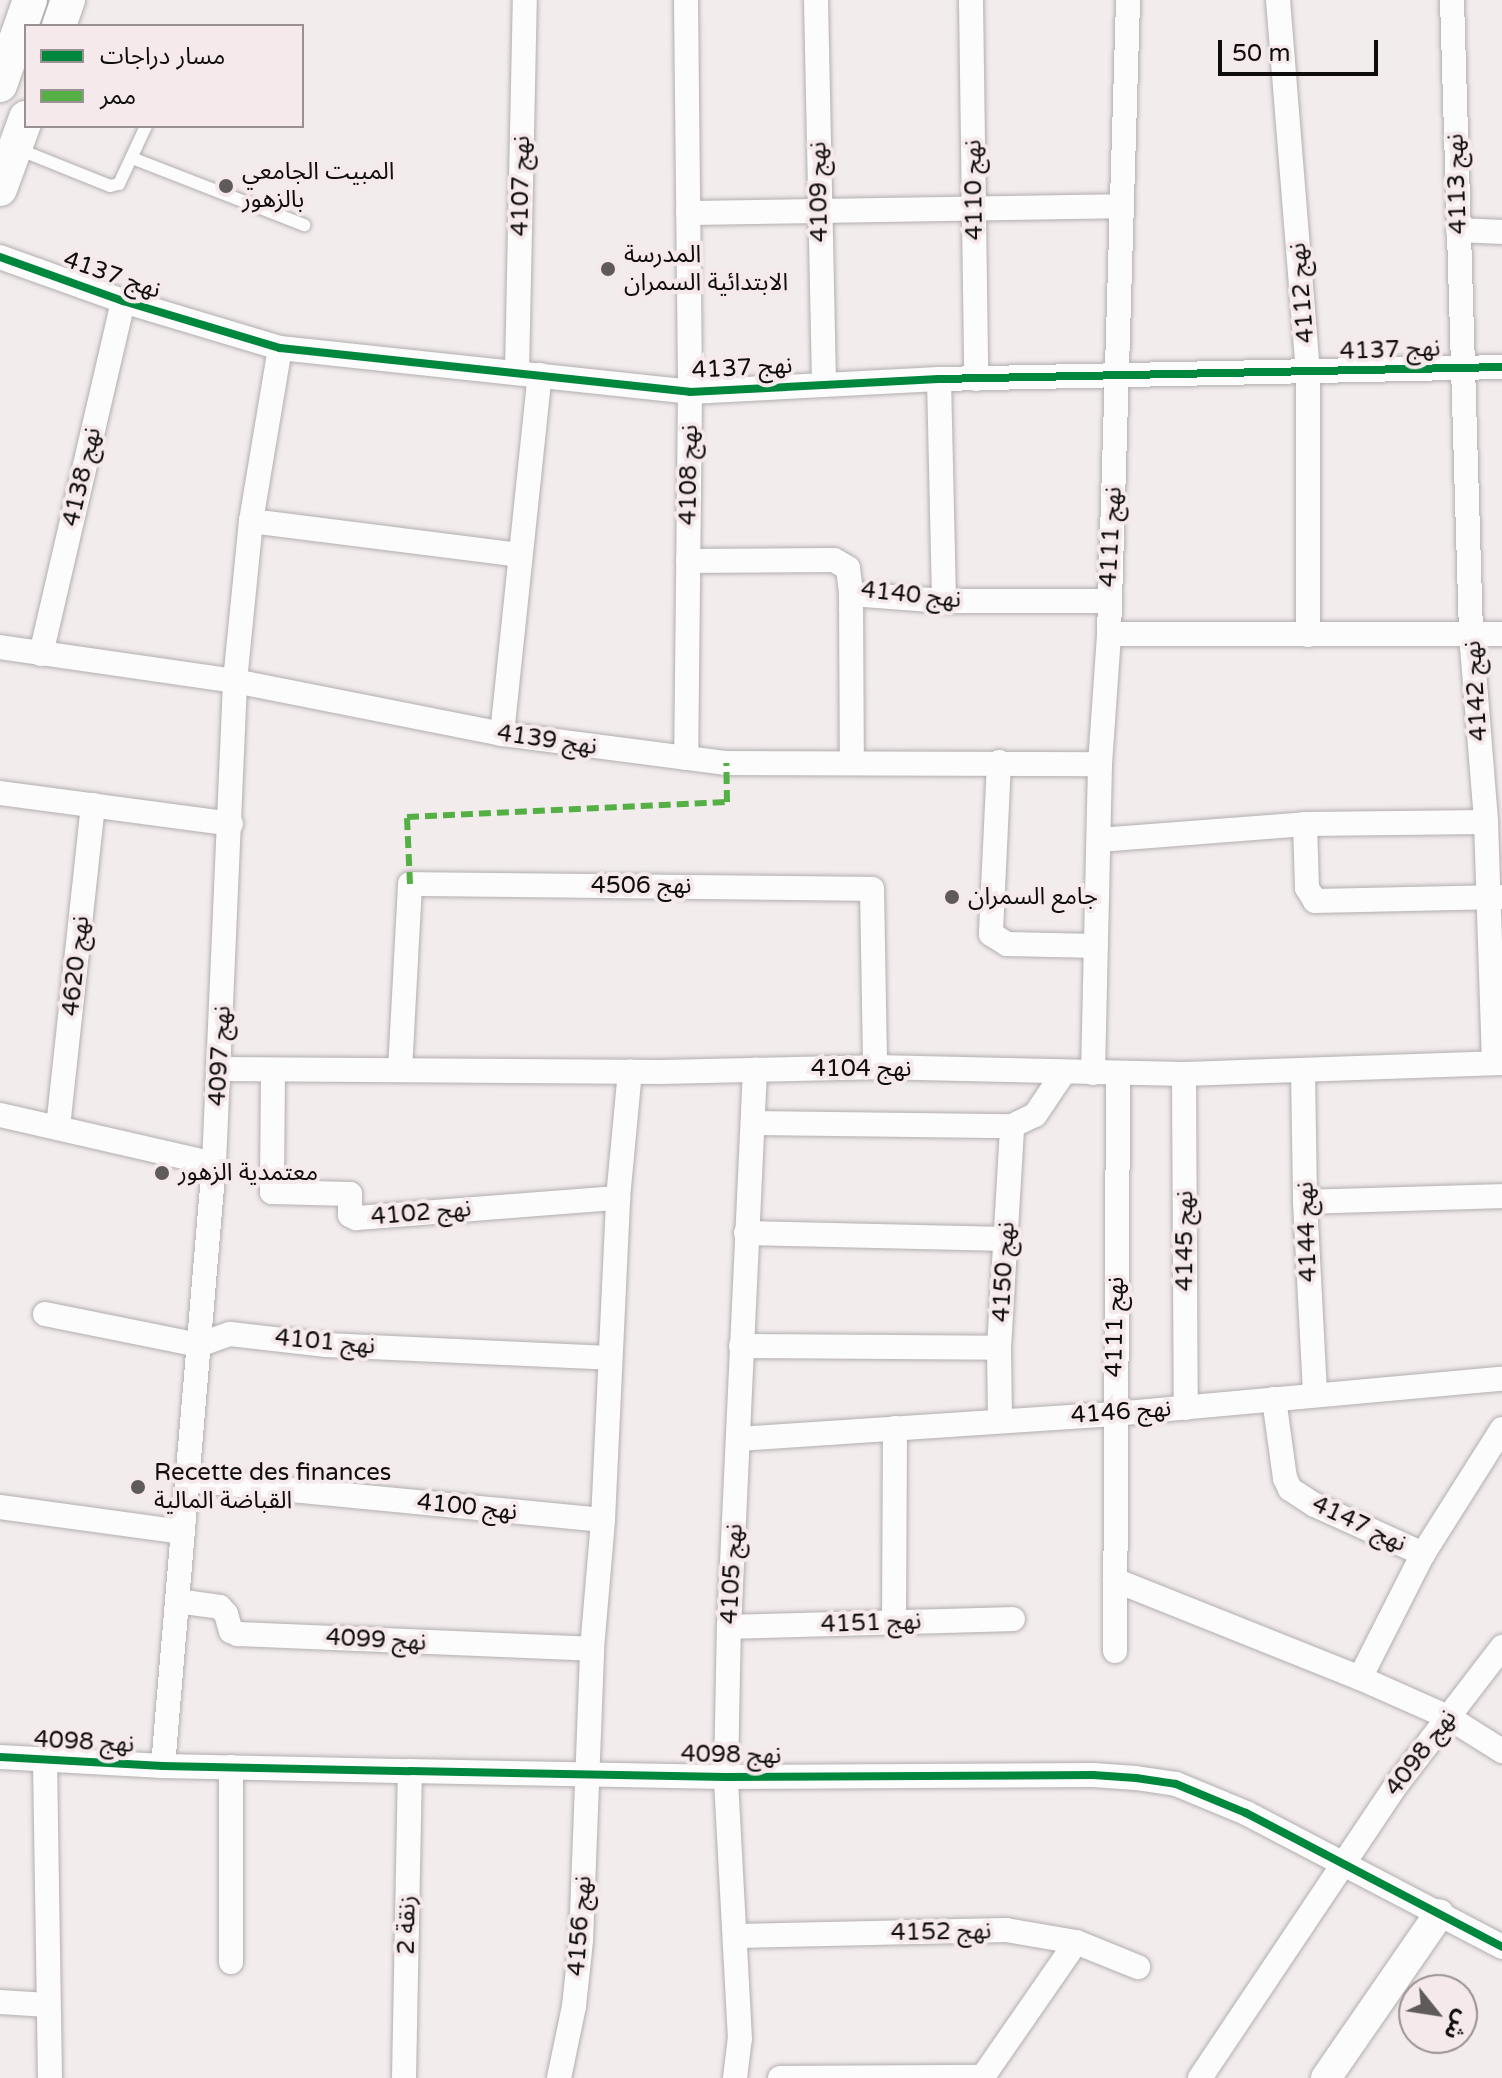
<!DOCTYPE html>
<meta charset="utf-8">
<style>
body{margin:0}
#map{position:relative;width:1502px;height:2078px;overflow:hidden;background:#f2eced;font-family:"Varela Round","Noto Sans Arabic",sans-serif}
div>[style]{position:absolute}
.roads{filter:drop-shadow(0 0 2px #b3aeaf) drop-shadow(0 0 2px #b3aeaf)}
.service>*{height:12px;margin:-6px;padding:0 6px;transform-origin:6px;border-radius:6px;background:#fdfcfc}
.minor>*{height:24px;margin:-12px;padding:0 12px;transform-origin:12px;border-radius:12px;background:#fdfcfc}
.tertiary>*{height:30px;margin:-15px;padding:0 15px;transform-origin:15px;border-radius:15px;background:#fdfcfc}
.secondary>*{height:34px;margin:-17px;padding:0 17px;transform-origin:17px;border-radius:17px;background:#fdfcfc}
.quiet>*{height:6px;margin-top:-3px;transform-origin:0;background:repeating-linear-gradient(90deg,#54b044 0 12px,transparent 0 18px)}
.cycleway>*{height:8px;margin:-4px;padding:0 4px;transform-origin:4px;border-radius:4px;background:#00873e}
.dots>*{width:22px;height:22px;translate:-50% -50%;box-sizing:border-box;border:4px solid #f5e9eb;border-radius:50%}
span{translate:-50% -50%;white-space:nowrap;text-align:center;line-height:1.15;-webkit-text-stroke:8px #f5e9eb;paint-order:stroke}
.poi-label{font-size:24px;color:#100d0d}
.left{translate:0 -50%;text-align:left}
.street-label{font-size:24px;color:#100d0d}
.legend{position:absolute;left:24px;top:24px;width:280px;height:104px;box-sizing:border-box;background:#f5e9eb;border:2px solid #999192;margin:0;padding:10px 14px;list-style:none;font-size:24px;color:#100d0d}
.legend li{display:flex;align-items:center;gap:16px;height:40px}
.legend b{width:40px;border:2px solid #999192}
.north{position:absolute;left:1398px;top:1974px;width:80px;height:80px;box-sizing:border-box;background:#f5e9eb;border:2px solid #999192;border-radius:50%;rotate:120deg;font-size:22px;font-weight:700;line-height:32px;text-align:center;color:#100d0d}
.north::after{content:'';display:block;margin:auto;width:28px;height:36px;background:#5f5b5b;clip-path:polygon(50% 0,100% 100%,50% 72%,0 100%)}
.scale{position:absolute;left:1218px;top:40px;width:160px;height:36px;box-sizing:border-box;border:4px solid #100d0d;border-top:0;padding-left:10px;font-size:24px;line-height:28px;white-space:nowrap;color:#100d0d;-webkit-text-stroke:6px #f5e9eb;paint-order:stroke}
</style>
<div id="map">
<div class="roads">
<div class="service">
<i style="left:18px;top:149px;width:99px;rotate:21.9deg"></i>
<i style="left:110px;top:186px;width:9px;rotate:-13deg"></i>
<i style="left:119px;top:184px;width:64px;rotate:-65deg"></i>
<i style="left:132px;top:158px;width:185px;rotate:21.3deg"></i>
</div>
<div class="minor">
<i style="left:686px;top:0;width:392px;rotate:89.4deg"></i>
<i style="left:690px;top:392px;width:366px;rotate:90.6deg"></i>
<i style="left:816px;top:0;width:383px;rotate:88.8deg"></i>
<i style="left:971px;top:0;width:379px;rotate:89.2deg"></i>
<i style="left:1278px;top:0;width:373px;rotate:85.4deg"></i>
<i style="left:1308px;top:372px;width:263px;rotate:90deg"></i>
<i style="left:1452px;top:0;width:634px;rotate:88.28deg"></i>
<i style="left:1471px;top:634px;width:189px;rotate:85.4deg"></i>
<i style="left:1486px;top:822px;width:241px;rotate:88.1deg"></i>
<i style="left:688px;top:213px;width:434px;rotate:-0.9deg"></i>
<i style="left:1458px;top:230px;width:44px;rotate:2.6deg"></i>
<i style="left:0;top:257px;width:131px;rotate:19.7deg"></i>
<i style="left:123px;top:301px;width:164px;rotate:16.7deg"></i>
<i style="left:280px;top:348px;width:412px;rotate:6.1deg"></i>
<i style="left:690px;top:392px;width:249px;rotate:-3deg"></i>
<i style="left:939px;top:379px;width:563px;rotate:-1.22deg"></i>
<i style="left:517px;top:372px;width:372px;rotate:-88.8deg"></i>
<i style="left:939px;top:379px;width:222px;rotate:88.7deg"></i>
<i style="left:251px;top:521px;width:270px;rotate:7.2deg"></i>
<i style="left:688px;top:561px;width:146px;rotate:-0.4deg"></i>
<i style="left:834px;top:560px;width:16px;rotate:30deg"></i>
<i style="left:848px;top:568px;width:26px;rotate:83deg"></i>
<i style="left:851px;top:594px;width:93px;rotate:4.3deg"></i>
<i style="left:944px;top:601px;width:164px"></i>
<i style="left:851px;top:594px;width:168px;rotate:89.7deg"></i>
<i style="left:1109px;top:634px;width:393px"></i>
<i style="left:0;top:647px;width:237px;rotate:8.2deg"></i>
<i style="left:235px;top:681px;width:272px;rotate:11.2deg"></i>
<i style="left:502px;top:734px;width:226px;rotate:7.4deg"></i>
<i style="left:726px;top:763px;width:374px;rotate:0.2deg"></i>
<i style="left:41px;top:654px;width:362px;rotate:-76.9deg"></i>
<i style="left:502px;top:734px;width:361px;rotate:-84deg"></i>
<i style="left:999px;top:762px;width:172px;rotate:92.7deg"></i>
<i style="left:991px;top:934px;width:19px;rotate:32deg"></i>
<i style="left:1007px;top:944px;width:89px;rotate:1.3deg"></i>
<i style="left:0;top:793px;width:233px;rotate:7.6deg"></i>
<i style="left:1305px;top:824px;width:64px;rotate:88.2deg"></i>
<i style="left:1307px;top:888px;width:15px;rotate:58deg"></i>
<i style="left:1315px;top:901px;width:187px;rotate:-1.2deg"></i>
<i style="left:1099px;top:840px;width:207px;rotate:-4.4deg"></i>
<i style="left:1305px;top:824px;width:181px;rotate:-0.6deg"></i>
<i style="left:219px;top:1069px;width:442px;rotate:0.4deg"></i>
<i style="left:661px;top:1072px;width:214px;rotate:-1.3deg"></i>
<i style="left:875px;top:1067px;width:309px;rotate:1.3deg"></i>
<i style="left:1184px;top:1074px;width:318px;rotate:-2deg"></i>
<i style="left:400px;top:1070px;width:186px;rotate:-86.9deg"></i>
<i style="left:410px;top:884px;width:462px;rotate:0.6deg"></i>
<i style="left:872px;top:889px;width:178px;rotate:89deg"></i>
<i style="left:1303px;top:1070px;width:132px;rotate:89.1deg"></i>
<i style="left:1305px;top:1202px;width:192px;rotate:87deg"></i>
<i style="left:273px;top:1071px;width:121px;rotate:90.5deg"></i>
<i style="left:272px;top:1192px;width:78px;rotate:1.5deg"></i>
<i style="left:350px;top:1194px;width:21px;rotate:90deg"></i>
<i style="left:350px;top:1215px;width:7px;rotate:27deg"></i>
<i style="left:356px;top:1218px;width:263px;rotate:-4.4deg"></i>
<i style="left:1093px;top:1073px;width:309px;rotate:-88.7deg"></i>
<i style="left:1100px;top:764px;width:130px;rotate:-86deg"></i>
<i style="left:1109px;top:634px;width:634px;rotate:-88.28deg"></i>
<i style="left:1184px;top:1074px;width:334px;rotate:89.7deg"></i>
<i style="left:0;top:1115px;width:220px;rotate:12.9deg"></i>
<i style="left:753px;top:1123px;width:259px;rotate:0.7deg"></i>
<i style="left:1012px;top:1126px;width:25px;rotate:-26deg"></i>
<i style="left:1035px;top:1115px;width:52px;rotate:-56deg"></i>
<i style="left:58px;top:1127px;width:324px;rotate:-83.8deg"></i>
<i style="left:1305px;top:1202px;width:197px;rotate:-1.7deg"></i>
<i style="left:746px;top:1233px;width:260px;rotate:1.3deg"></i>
<i style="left:45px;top:1314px;width:157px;rotate:11.4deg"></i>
<i style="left:199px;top:1345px;width:33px;rotate:-20deg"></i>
<i style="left:230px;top:1334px;width:97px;rotate:6.5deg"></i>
<i style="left:326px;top:1345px;width:284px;rotate:2.6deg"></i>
<i style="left:741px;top:1346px;width:258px;rotate:0.4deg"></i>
<i style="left:1274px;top:1399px;width:80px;rotate:82.1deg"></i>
<i style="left:1285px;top:1478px;width:12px;rotate:66deg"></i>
<i style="left:1290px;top:1489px;width:30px;rotate:33deg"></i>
<i style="left:1315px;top:1505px;width:119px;rotate:24.4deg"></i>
<i style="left:1423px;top:1554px;width:148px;rotate:-57.7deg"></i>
<i style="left:1000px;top:1419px;width:71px;rotate:-90.8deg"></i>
<i style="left:999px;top:1348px;width:222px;rotate:-86.6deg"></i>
<i style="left:739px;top:1439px;width:376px;rotate:-3.8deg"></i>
<i style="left:1114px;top:1414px;width:390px;rotate:-5.2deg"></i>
<i style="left:188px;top:1480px;width:417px;rotate:5.5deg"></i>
<i style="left:0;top:1507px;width:185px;rotate:7.8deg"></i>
<i style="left:1115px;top:1580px;width:264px;rotate:21.8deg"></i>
<i style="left:1360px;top:1678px;width:96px;rotate:23.9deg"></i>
<i style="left:1448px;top:1717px;width:64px;rotate:32.2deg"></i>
<i style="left:177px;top:1601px;width:43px;rotate:7.9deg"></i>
<i style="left:220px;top:1607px;width:9px;rotate:49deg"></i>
<i style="left:226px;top:1614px;width:18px;rotate:74deg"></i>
<i style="left:231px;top:1631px;width:8px;rotate:23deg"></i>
<i style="left:238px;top:1634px;width:354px;rotate:2.4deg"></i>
<i style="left:894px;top:1623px;width:195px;rotate:-89.7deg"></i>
<i style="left:729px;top:1627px;width:284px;rotate:-1.6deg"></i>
<i style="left:1115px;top:1651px;width:577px;rotate:-89.7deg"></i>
<i style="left:1360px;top:1678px;width:139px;rotate:-63.1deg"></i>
<i style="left:0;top:1757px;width:163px;rotate:3.2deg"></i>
<i style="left:163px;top:1766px;width:247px;rotate:1.2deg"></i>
<i style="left:410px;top:1771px;width:316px;rotate:1.1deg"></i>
<i style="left:726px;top:1777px;width:367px;rotate:-0.3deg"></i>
<i style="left:1093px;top:1775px;width:43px;rotate:4deg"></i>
<i style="left:1136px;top:1778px;width:40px;rotate:8.5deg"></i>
<i style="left:1176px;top:1784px;width:76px;rotate:22.5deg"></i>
<i style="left:1246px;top:1813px;width:289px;rotate:27.6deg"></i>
<i style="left:45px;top:1760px;width:318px;rotate:89.1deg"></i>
<i style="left:163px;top:1766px;width:604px;rotate:-85.16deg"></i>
<i style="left:214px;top:1164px;width:483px;rotate:-87.5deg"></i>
<i style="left:235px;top:681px;width:161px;rotate:-84.3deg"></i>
<i style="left:251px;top:521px;width:175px;rotate:-80.5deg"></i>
<i style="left:737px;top:1936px;width:269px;rotate:-1.3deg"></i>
<i style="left:1006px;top:1930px;width:71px;rotate:9.7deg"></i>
<i style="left:1076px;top:1942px;width:67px;rotate:22deg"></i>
<i style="left:231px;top:1962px;width:195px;rotate:-90deg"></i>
<i style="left:0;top:2002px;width:47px;rotate:3.7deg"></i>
<i style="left:404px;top:2078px;width:307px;rotate:-88.9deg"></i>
<i style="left:559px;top:2078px;width:74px;rotate:-78.2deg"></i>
<i style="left:574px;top:2006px;width:66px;rotate:-83.9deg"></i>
<i style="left:581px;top:1940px;width:291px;rotate:-87.8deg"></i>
<i style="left:592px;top:1649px;width:129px;rotate:-85.1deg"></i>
<i style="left:603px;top:1520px;width:322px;rotate:-87.3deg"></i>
<i style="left:618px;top:1198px;width:127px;rotate:-84.6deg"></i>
<i style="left:735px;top:2078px;width:39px;rotate:-83deg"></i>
<i style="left:740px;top:2039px;width:262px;rotate:-93.1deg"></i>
<i style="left:726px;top:1777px;width:150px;rotate:-88.9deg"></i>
<i style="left:729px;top:1627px;width:558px;rotate:-87.33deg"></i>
<i style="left:780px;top:2078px;width:203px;rotate:-0.3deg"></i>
<i style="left:982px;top:2078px;width:165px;rotate:-55.3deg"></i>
<i style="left:1200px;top:2078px;width:354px;rotate:-56.2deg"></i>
<i style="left:1397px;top:1784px;width:173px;rotate:-52.5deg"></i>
</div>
<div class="tertiary">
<i style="left:1326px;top:2078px;width:199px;rotate:-55.4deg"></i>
</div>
<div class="secondary">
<i style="left:59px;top:26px;width:28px;rotate:-71deg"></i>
<i style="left:0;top:85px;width:90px;rotate:-70.6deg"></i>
<i style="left:0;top:189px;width:76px;rotate:-69.9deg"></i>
</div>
</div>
<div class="quiet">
<i style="left:410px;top:884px;width:67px;rotate:-92.6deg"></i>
<i style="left:407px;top:817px;width:320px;rotate:-2.7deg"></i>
<i style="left:727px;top:802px;width:39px;rotate:-91deg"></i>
</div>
<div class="cycleway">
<i style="left:0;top:257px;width:131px;rotate:19.7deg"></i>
<i style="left:123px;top:301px;width:164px;rotate:16.7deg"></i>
<i style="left:280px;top:348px;width:412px;rotate:6.1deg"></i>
<i style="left:690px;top:392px;width:249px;rotate:-3deg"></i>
<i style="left:939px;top:379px;width:563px;rotate:-1.22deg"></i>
<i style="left:0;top:1757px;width:163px;rotate:3.2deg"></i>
<i style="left:163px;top:1766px;width:247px;rotate:1.2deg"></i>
<i style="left:410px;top:1771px;width:316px;rotate:1.1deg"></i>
<i style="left:726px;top:1777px;width:367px;rotate:-0.3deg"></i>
<i style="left:1093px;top:1775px;width:43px;rotate:4deg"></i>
<i style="left:1136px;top:1778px;width:40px;rotate:8.5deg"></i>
<i style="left:1176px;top:1784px;width:76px;rotate:22.5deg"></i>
<i style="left:1246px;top:1813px;width:289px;rotate:27.6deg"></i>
</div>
<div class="dots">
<i style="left:226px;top:186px;background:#5f5b5b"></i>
<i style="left:608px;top:269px;background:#5f5b5b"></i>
<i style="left:952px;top:897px;background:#5f5b5b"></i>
<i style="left:162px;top:1173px;background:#5f5b5b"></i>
<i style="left:138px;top:1487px;background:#5f5b5b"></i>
</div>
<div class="poi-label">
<span class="left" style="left:242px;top:186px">المبيت الجامعي<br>بالزهور</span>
<span class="left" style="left:624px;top:269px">المدرسة<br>الابتدائية السمران</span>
<span class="left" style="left:968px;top:897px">جامع السمران</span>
<span class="left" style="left:178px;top:1173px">معتمدية الزهور</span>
<span class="left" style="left:154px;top:1487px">Recette des finances<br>القباضة المالية</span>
</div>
<div class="street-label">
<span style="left:1457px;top:184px;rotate:-92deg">نهج 4113</span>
<span style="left:521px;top:186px;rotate:-89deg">نهج 4107</span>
<span style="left:974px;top:190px;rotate:-91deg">نهج 4110</span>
<span style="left:819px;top:192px;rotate:-91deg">نهج 4109</span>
<span style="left:112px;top:275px;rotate:19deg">نهج 4137</span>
<span style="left:1302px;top:293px;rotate:-95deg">نهج 4112</span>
<span style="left:1390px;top:350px;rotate:-2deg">نهج 4137</span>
<span style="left:742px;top:368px;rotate:-3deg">نهج 4137</span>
<span style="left:689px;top:475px;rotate:-89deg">نهج 4108</span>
<span style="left:82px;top:477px;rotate:-77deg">نهج 4138</span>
<span style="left:1111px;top:537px;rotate:-87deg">نهج 4111</span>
<span style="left:911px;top:595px;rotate:6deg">نهج 4140</span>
<span style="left:1476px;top:691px;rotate:-94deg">نهج 4142</span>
<span style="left:547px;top:740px;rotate:8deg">نهج 4139</span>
<span style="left:641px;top:886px">نهج 4506</span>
<span style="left:76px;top:966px;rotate:-84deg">نهج 4620</span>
<span style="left:220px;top:1056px;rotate:-87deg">نهج 4097</span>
<span style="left:861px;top:1069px">نهج 4104</span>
<span style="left:421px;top:1213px;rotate:-5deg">نهج 4102</span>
<span style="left:1307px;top:1232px;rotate:-92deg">نهج 4144</span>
<span style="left:1185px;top:1241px;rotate:-90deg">نهج 4145</span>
<span style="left:1004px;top:1272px;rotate:-87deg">نهج 4150</span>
<span style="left:1115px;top:1327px;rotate:-89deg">نهج 4111</span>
<span style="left:325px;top:1342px;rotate:5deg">نهج 4101</span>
<span style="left:1121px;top:1412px;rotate:-4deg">نهج 4146</span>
<span style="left:467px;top:1507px;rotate:6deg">نهج 4100</span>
<span style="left:1359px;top:1524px;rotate:25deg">نهج 4147</span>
<span style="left:732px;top:1574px;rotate:-87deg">نهج 4105</span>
<span style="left:871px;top:1623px;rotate:-2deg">نهج 4151</span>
<span style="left:376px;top:1640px;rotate:3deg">نهج 4099</span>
<span style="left:84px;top:1742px;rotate:3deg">نهج 4098</span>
<span style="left:1421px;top:1753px;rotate:-53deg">نهج 4098</span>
<span style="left:731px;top:1755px;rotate:1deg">نهج 4098</span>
<span style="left:407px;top:1925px;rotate:-89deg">زنقة 2</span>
<span style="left:580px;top:1926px;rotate:-86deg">نهج 4156</span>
<span style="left:941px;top:1932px;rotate:-1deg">نهج 4152</span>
</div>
<ul class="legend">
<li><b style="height:10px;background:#00873e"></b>مسار دراجات</li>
<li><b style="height:10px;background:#54b044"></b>ممر</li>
</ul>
<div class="north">ش</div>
<div class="scale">50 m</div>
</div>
